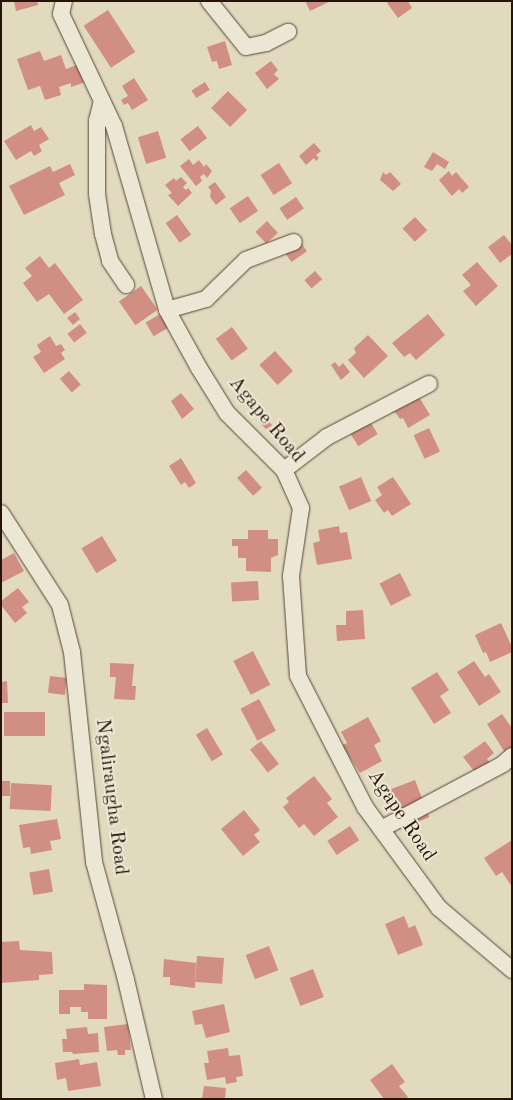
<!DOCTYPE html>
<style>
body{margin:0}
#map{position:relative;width:513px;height:1100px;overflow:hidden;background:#e2dabe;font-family:"Old Standard TT",serif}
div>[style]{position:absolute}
.building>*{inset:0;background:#d18f83;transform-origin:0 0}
.roads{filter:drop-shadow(0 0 1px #564636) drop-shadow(0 0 1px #564636)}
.minor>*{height:16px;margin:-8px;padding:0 8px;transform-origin:8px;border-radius:8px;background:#ece7d5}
span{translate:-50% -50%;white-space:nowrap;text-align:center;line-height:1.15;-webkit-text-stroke:4px #ece7d5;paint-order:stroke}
.street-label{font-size:20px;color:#271408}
.frame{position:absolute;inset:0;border:2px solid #271408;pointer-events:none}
</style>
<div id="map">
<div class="building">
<i style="clip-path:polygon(14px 1px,37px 1px,38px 5px,16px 11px)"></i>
<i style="clip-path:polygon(305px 1px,331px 1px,310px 11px)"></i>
<i style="clip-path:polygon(389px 1px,408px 1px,412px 8px,398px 18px,387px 3px)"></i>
<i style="left:108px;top:10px;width:50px;height:29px;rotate:57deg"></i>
<i style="clip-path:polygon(225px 41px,232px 65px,219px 69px,217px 61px,212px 62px,207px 47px)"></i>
<i style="clip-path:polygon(40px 51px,44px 61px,61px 55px,66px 69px,82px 63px,89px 81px,71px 87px,71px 83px,59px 87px,61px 95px,45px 100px,40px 86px,28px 90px,17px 59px)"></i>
<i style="clip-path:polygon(271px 61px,278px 70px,274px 74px,279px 79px,267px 89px,255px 73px)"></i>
<i style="clip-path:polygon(134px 78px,148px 100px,132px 110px,128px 103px,124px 105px,121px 100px,128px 96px,122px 86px)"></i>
<i style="left:205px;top:82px;width:9px;height:16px;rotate:58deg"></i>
<i style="left:228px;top:91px;width:27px;height:24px;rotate:45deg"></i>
<i style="clip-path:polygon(31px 125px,34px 131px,41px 127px,49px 139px,39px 145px,42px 151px,34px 156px,31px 151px,16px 160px,4px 141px)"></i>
<i style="left:198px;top:126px;width:15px;height:22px;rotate:53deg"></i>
<i style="left:158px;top:131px;width:28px;height:21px;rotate:73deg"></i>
<i style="clip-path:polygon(314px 143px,321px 151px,316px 155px,319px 158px,316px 161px,314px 158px,306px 165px,299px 156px)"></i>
<i style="clip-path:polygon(433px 152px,449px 162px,445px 169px,437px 164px,432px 171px,424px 167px)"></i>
<i style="clip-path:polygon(189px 159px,193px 165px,199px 160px,204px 167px,206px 164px,212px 171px,207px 178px,204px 174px,200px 177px,202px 181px,196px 186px,180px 166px)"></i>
<i style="left:279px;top:163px;width:24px;height:22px;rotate:57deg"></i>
<i style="clip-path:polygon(70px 164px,75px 175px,59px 183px,65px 195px,24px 215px,9px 186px,50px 166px,53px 172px)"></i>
<i style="clip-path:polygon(449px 171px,452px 176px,456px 172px,469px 187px,462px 193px,459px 189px,452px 196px,439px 180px)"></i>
<i style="clip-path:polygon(383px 172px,386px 175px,390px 172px,401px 184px,393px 191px,380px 180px)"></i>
<i style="clip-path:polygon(181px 177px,187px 183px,183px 187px,186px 190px,188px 188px,192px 193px,178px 206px,168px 195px,172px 193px,165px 185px,174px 178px,176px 181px)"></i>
<i style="clip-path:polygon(215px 182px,226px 197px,216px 205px,210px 197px,211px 191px,208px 187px)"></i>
<i style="left:248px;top:196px;width:18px;height:22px;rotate:56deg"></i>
<i style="left:296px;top:197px;width:14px;height:20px;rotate:56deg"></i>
<i style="left:177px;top:215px;width:24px;height:14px;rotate:54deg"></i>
<i style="left:415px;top:217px;width:18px;height:17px;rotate:47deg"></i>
<i style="left:267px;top:221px;width:16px;height:16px;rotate:47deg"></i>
<i style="left:295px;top:234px;width:21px;height:19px;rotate:55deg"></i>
<i style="clip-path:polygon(504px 235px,512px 245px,512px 254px,500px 263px,488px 247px)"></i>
<i style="clip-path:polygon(40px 256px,49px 268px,55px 263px,83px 300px,64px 314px,49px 294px,37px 302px,23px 283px,32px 276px,25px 268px)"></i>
<i style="clip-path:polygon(477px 262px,498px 286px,476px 306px,463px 291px,471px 285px,462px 275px)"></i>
<i style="left:315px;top:271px;width:11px;height:14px;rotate:49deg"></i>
<i style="left:141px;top:286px;width:29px;height:27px;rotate:55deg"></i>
<i style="clip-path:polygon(75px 312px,80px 319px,73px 325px,67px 318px)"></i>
<i style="left:162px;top:313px;width:16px;height:19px;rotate:60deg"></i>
<i style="clip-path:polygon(428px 314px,445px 335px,416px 360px,410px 353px,404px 357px,392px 343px)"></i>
<i style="left:80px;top:324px;width:11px;height:16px;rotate:52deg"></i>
<i style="left:232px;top:327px;width:27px;height:20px;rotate:54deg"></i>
<i style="clip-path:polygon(368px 335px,388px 356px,364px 378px,348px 360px,356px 353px,354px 348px)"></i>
<i style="clip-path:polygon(50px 336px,56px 346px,61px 344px,65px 350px,61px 353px,65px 359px,44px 373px,33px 357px,41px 352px,37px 345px)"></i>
<i style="left:275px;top:351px;width:27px;height:21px;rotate:48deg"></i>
<i style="clip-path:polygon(335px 362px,339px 367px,343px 363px,350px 372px,341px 380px,331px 365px)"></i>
<i style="left:69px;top:371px;width:18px;height:12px;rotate:49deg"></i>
<i style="clip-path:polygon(411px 384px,430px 415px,408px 428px,403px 418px,400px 419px,395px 412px,392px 413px,384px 400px)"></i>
<i style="clip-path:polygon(181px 393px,194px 409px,182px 419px,171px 401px)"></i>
<i style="left:364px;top:412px;width:26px;height:23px;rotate:58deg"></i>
<i style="clip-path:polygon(265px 417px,272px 425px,267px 430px,259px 422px)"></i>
<i style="left:429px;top:428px;width:26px;height:17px;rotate:65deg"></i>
<i style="clip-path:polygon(181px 458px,196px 483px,189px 488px,185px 482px,181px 485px,169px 466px)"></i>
<i style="left:246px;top:470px;width:24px;height:12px;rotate:48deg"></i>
<i style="left:361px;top:477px;width:26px;height:24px;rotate:67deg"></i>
<i style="clip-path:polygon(393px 477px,411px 504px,392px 516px,388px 510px,384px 513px,375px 500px,382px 495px,377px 487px)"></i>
<i style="clip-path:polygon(339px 526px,340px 533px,347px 532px,352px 559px,317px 565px,313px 543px,320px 541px,318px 530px)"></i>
<i style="clip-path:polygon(248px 530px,268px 530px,268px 539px,278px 539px,278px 555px,271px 558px,271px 572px,246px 571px,246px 558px,238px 558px,238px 546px,232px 546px,232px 539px,248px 539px)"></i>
<i style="left:102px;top:536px;width:29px;height:24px;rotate:59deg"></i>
<i style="clip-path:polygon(14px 553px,24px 571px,1px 583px,1px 560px)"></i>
<i style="left:400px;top:573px;width:25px;height:23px;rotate:63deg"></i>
<i style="left:258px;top:581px;width:19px;height:27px;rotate:87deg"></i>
<i style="clip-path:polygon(18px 588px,29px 602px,22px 607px,27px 613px,15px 623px,1px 605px,1px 601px)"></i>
<i style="clip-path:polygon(363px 610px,365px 639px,337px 641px,336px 625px,346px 625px,346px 611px)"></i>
<i style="clip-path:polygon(501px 623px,512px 647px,512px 652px,490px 662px,486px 652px,483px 653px,475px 635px)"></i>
<i style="left:253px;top:651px;width:38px;height:22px;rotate:63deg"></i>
<i style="clip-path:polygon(474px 661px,485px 677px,489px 674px,501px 692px,479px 706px,457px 672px)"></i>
<i style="clip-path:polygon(110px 663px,134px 664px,132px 686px,136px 686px,135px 700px,114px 699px,116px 677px,110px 677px)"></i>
<i style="clip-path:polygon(437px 672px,449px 690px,440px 696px,451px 713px,434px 724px,411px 688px)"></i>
<i style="left:50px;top:676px;width:17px;height:17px;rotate:7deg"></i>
<i style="clip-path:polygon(7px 681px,8px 703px,1px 703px,1px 682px)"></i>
<i style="left:259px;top:699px;width:36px;height:21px;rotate:62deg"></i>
<i style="left:4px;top:712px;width:41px;height:24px"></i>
<i style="clip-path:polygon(502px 714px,512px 728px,512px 757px,509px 759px,487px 724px)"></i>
<i style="clip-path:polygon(368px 717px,381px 741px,374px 745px,382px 761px,360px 773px,342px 745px,347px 743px,341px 732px)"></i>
<i style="left:207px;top:728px;width:31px;height:13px;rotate:59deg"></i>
<i style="left:261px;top:741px;width:29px;height:14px;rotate:52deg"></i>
<i style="clip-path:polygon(485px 741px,494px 753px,487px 759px,492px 765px,478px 776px,463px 757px)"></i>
<i style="clip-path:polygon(314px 776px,332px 799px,327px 803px,338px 817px,314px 836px,304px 824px,299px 828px,283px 807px,289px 802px,286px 798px)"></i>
<i style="left:415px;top:780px;width:40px;height:33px;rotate:69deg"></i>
<i style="left:1px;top:781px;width:9px;height:15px"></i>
<i style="left:11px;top:783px;width:41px;height:26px;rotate:3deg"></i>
<i style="clip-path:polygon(244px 810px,260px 830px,254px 835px,260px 842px,243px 856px,221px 829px)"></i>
<i style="clip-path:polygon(57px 819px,61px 839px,50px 841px,52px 850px,31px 854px,30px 847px,23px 848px,19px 825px)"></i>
<i style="left:350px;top:826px;width:17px;height:27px;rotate:57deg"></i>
<i style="clip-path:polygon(512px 840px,512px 887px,502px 872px,496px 876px,484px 858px)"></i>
<i style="left:49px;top:869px;width:23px;height:20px;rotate:80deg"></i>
<i style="clip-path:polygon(404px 916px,409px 928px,415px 925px,423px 945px,398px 955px,385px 924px)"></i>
<i style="clip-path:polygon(19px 941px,20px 950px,52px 952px,53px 974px,39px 975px,39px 980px,1px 983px,1px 942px)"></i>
<i style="left:269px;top:946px;width:26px;height:25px;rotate:69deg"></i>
<i style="left:197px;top:956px;width:27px;height:26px;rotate:4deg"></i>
<i style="clip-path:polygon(164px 959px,196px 963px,195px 988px,170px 985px,170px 977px,163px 977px)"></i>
<i style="left:313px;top:969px;width:30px;height:25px;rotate:69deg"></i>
<i style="clip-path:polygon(84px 984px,107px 985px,107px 1019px,88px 1019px,88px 1012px,81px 1012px,81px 1007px,70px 1007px,70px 1014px,59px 1014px,59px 990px,84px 990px)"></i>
<i style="clip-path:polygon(224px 1004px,230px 1032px,206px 1038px,202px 1024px,195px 1025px,192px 1011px)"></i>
<i style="clip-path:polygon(128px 1024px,131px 1050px,125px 1050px,125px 1055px,118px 1055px,117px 1050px,107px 1051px,104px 1027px)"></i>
<i style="clip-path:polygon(87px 1027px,88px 1034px,98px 1033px,99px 1052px,73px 1054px,72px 1052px,63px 1052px,62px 1039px,67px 1039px,66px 1029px)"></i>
<i style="clip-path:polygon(228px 1048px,229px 1056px,240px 1055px,243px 1076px,236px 1077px,237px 1082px,226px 1084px,225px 1077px,207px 1080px,204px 1063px,209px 1063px,207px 1051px)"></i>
<i style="clip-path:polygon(79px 1059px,80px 1065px,97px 1062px,101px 1086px,68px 1091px,66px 1078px,57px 1080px,55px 1063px)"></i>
<i style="clip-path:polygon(392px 1064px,405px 1082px,399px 1086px,408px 1097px,406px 1099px,384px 1099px,370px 1080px)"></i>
<i style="clip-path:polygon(204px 1086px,226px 1088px,225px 1099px,202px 1099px)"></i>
</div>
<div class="roads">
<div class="minor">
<i style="left:64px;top:1px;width:13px;rotate:103deg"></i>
<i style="left:61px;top:14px;width:124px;rotate:64.7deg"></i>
<i style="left:114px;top:126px;width:191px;rotate:73.9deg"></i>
<i style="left:167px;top:310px;width:66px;rotate:61.1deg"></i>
<i style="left:199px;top:368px;width:53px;rotate:58.1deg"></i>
<i style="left:227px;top:413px;width:81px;rotate:45deg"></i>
<i style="left:284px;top:470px;width:42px;rotate:65.9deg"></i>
<i style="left:301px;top:508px;width:69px;rotate:98.4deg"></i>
<i style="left:291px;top:576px;width:100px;rotate:86deg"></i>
<i style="left:298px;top:676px;width:147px;rotate:62.9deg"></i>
<i style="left:365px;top:807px;width:125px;rotate:53.8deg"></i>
<i style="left:439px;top:908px;width:96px;rotate:40.3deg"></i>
<i style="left:209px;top:1px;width:59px;rotate:51.2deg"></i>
<i style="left:246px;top:47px;width:20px;rotate:-11deg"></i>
<i style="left:266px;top:43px;width:25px;rotate:-27deg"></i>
<i style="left:102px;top:101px;width:21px;rotate:104deg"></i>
<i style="left:97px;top:121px;width:73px;rotate:90deg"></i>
<i style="left:97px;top:194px;width:40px;rotate:81.5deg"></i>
<i style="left:103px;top:234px;width:28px;rotate:75deg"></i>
<i style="left:110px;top:261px;width:29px;rotate:56deg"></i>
<i style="left:167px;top:310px;width:41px;rotate:-15.8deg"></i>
<i style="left:206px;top:299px;width:56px;rotate:-44.3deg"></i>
<i style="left:246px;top:260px;width:51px;rotate:-20.6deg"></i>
<i style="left:284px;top:470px;width:54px;rotate:-37.5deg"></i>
<i style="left:327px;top:437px;width:115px;rotate:-27.5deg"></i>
<i style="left:1px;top:513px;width:109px;rotate:57.3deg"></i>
<i style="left:60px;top:605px;width:49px;rotate:75.7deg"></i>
<i style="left:72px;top:652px;width:211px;rotate:84deg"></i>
<i style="left:94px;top:862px;width:122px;rotate:74.8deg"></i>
<i style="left:126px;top:980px;width:122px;rotate:76.8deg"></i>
<i style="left:381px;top:829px;width:138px;rotate:-28deg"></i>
<i style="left:503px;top:764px;width:12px;rotate:-42deg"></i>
</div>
</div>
<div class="street-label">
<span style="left:266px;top:420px;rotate:50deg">Agape Road</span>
<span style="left:111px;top:797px;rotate:83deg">Ngaliraugha Road</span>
<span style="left:401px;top:816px;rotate:56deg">Agape Road</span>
</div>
<div class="frame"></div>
</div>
